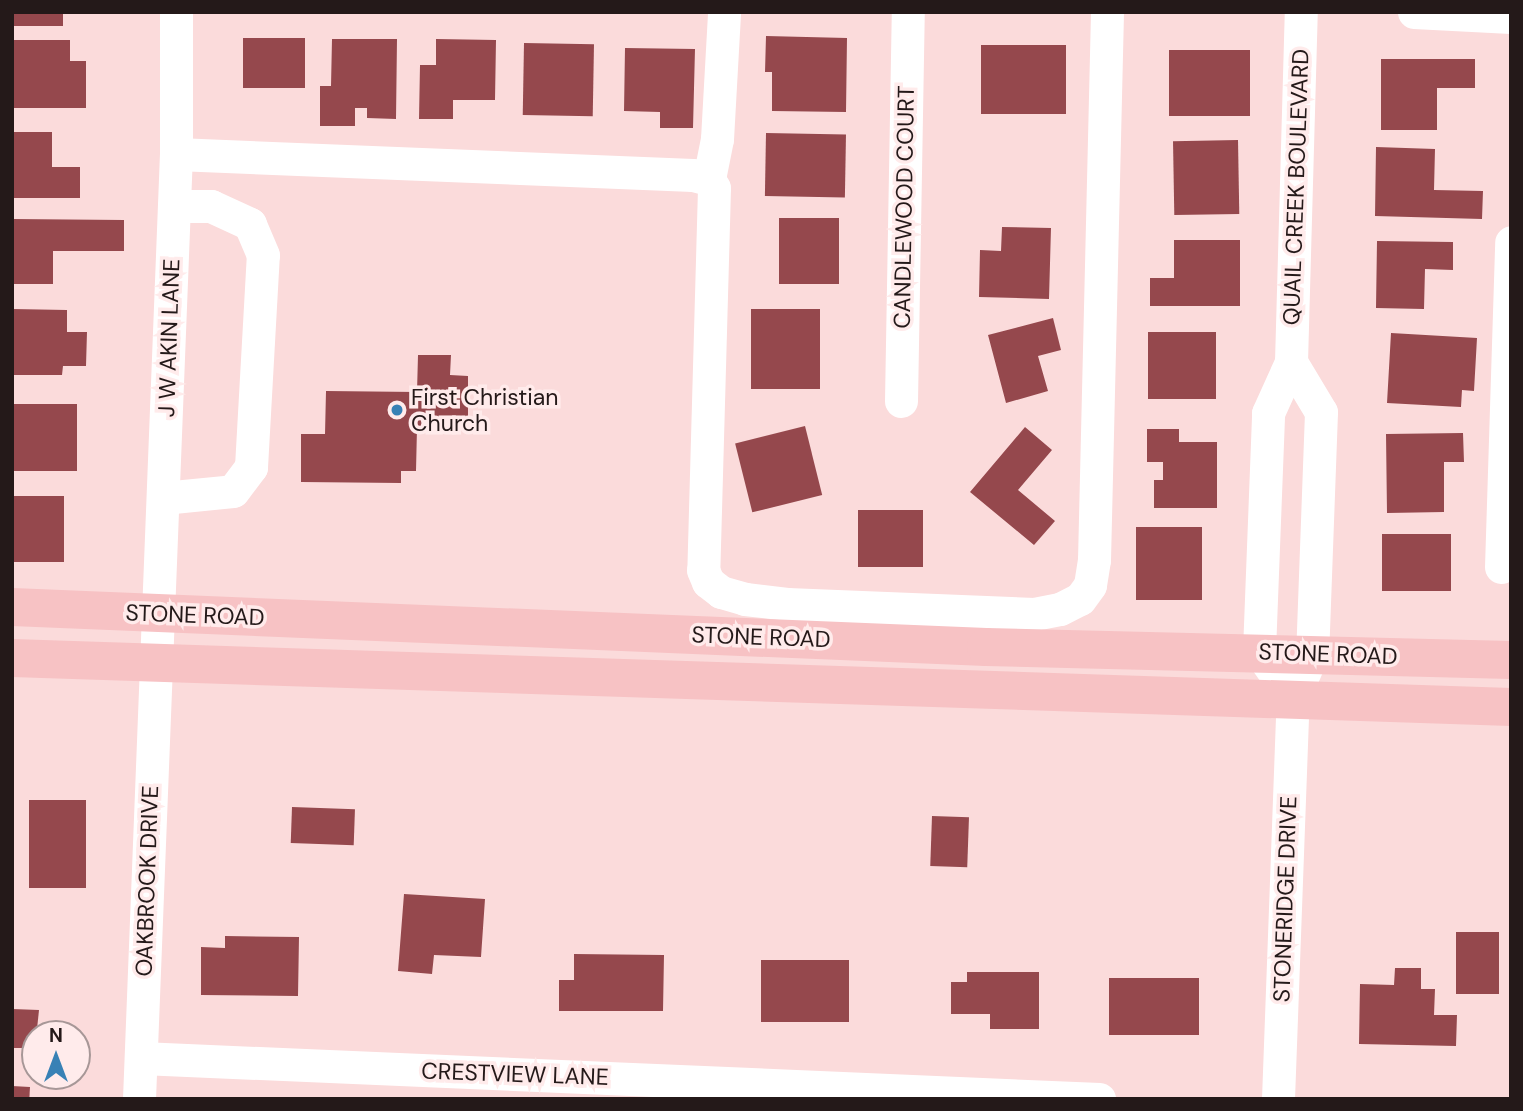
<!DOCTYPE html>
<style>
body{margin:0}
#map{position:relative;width:1523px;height:1111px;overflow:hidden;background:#fbdbdb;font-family:"DM Sans",sans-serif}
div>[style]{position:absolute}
.building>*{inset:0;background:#95484d;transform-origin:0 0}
.minor>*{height:33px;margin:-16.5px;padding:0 16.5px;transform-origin:16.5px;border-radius:16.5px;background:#fff}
.major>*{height:38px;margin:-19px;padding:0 19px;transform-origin:19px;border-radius:19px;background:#f7c2c4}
.dots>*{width:19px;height:19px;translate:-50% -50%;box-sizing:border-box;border:4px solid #ffebeb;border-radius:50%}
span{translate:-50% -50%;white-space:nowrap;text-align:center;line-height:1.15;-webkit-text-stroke:7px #ffebeb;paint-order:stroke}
.street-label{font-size:23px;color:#241919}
.poi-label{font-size:23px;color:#241919}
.left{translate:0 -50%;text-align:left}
.frame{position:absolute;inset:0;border:14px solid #241919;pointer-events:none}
.north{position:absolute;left:21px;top:1020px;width:70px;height:70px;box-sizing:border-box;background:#ffebeb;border:2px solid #a79797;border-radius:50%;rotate:0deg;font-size:19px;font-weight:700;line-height:28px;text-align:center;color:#241919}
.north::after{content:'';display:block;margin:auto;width:24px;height:32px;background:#3881b5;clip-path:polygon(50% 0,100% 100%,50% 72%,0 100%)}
</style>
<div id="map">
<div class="building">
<i style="left:14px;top:12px;width:49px;height:14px"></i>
<i style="clip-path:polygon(766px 36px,847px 38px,846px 112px,772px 111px,772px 72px,765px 72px)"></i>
<i style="left:243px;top:38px;width:62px;height:50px"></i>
<i style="clip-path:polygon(332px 39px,397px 39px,396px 119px,367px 118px,367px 108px,355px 108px,355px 126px,320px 126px,320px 86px,331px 86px)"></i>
<i style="clip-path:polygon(436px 39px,496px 40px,495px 100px,453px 100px,453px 119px,419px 119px,420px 65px,436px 65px)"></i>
<i style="clip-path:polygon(12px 40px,70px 40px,70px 61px,86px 61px,86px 108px,12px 108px)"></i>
<i style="left:524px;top:43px;width:70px;height:72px;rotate:1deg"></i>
<i style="left:981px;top:45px;width:85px;height:69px"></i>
<i style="clip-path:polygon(625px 48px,695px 49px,693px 128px,660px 128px,660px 112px,624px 111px)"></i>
<i style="left:1169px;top:50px;width:81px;height:66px"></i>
<i style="clip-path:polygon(1381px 59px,1475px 59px,1475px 88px,1437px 88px,1437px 130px,1381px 130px)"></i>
<i style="clip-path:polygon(12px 132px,52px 132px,52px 167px,80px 167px,80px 198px,12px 198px)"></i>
<i style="left:766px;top:133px;width:80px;height:63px;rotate:1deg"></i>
<i style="left:1238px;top:140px;width:74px;height:65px;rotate:89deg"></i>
<i style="clip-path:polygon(1376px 147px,1435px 149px,1434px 190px,1483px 191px,1482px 219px,1375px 216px)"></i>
<i style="left:779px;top:218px;width:60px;height:66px"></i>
<i style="clip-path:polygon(12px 219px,124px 220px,124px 251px,53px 251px,53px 284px,12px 284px)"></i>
<i style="clip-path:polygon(1002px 227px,1051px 228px,1049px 299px,979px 297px,980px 250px,1001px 251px)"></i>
<i style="clip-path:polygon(1174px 240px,1240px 240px,1240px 306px,1150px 306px,1150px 278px,1174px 278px)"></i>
<i style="clip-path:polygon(1377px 241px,1453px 242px,1453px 270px,1425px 269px,1424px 309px,1376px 308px)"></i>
<i style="clip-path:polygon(12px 309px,67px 310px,67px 332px,87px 332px,86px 366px,63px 366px,62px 375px,12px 375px)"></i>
<i style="left:751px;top:309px;width:69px;height:80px"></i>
<i style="clip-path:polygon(1053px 318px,1061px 350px,1038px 356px,1048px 391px,1006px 403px,988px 335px)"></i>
<i style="left:1148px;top:332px;width:68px;height:67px"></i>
<i style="clip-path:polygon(1391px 333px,1477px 338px,1474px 391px,1462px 390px,1461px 407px,1387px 403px)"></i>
<i style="clip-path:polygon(418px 355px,451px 355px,450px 375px,468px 376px,468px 429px,417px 428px,416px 471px,401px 471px,401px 483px,301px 482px,301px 434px,325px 434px,326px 391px,417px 392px)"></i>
<i style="left:12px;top:404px;width:65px;height:67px"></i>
<i style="left:805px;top:426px;width:71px;height:72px;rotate:76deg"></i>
<i style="clip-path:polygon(1025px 427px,1052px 450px,1018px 490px,1055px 521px,1034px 545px,970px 492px)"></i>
<i style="clip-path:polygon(1147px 429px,1179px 429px,1179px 442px,1217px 442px,1217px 508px,1154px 508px,1154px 480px,1163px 480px,1163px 462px,1147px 462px)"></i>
<i style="clip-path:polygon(1463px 433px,1464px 462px,1444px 462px,1444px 512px,1387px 513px,1386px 434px)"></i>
<i style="left:12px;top:496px;width:52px;height:66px"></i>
<i style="left:858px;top:510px;width:65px;height:57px"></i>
<i style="left:1136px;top:527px;width:66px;height:73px"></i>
<i style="left:1382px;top:534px;width:69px;height:57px"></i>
<i style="left:29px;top:800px;width:57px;height:88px"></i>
<i style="left:292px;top:807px;width:63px;height:36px;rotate:2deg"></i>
<i style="left:932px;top:816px;width:37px;height:50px;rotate:2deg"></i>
<i style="clip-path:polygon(404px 894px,485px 899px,481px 957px,434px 955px,432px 974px,398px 971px)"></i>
<i style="left:1456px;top:932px;width:43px;height:62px"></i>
<i style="clip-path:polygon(225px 936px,299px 937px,298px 996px,201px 995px,201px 947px,225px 948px)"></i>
<i style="clip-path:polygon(574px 954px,664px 955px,663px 1011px,559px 1011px,559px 980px,574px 980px)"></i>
<i style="left:761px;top:960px;width:88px;height:62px"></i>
<i style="clip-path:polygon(1395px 968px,1421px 968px,1421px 989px,1435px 989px,1434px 1015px,1457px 1015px,1456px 1046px,1359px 1044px,1360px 984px,1394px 985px)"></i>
<i style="clip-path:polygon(967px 972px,1039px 972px,1039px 1029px,990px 1029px,990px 1014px,951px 1014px,951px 982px,967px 982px)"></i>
<i style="left:1109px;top:978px;width:90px;height:57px"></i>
<i style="clip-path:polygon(12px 1009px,39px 1010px,35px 1048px,12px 1048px)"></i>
<i style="left:12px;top:1086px;width:18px;height:13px;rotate:3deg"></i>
</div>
<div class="minor">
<i style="left:1414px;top:12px;width:97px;rotate:3deg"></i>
<i style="left:176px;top:154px;width:517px;rotate:2.33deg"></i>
<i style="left:693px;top:175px;width:16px;rotate:14deg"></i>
<i style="left:709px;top:179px;width:10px;rotate:61deg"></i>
<i style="left:714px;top:188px;width:382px;rotate:91.6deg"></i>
<i style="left:703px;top:570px;width:13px;rotate:67deg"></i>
<i style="left:708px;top:582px;width:16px;rotate:38deg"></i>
<i style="left:721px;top:592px;width:25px;rotate:16deg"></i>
<i style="left:745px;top:599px;width:42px;rotate:6.8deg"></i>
<i style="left:787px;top:604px;width:247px;rotate:2.3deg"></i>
<i style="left:1034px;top:614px;width:26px;rotate:-11deg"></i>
<i style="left:1060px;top:609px;width:22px;rotate:-27deg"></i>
<i style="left:1080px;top:599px;width:17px;rotate:-54deg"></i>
<i style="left:1090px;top:585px;width:25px;rotate:-81deg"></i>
<i style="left:1094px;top:560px;width:548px;rotate:-88.64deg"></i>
<i style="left:709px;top:179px;width:41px;rotate:-78.7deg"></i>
<i style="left:717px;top:139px;width:127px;rotate:-86.8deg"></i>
<i style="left:1291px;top:362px;width:58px;rotate:59deg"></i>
<i style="left:1321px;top:412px;width:242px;rotate:92.1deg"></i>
<i style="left:1312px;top:654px;width:49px;rotate:112.9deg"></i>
<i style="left:1293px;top:699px;width:59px;rotate:-125.3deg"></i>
<i style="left:1259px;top:651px;width:238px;rotate:-87.8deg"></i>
<i style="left:1268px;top:413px;width:56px;rotate:-65.7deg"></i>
<i style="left:1291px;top:362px;width:350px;rotate:-88.4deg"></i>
<i style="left:901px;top:401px;width:389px;rotate:-89deg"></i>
<i style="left:163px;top:498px;width:70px;rotate:-5.7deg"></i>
<i style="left:233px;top:491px;width:30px;rotate:-53deg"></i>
<i style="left:251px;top:467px;width:212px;rotate:-86.8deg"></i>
<i style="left:263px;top:255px;width:34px;rotate:-113deg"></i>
<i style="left:250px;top:224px;width:43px;rotate:-155.2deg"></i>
<i style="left:211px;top:206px;width:37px;rotate:180deg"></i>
<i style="left:1501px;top:567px;width:325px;rotate:-88.2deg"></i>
<i style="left:141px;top:1058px;width:959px;rotate:2.45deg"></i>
<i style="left:139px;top:1099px;width:946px;rotate:-87.76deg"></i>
<i style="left:176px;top:154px;width:142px;rotate:-90deg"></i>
<i style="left:1278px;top:1099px;width:400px;rotate:-87.9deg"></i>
</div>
<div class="major">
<i style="left:12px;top:607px;width:975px;rotate:2.35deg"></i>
<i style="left:986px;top:647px;width:525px;rotate:1.42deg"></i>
<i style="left:12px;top:658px;width:1500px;rotate:1.87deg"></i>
</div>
<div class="dots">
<i style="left:397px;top:410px;background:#3881b5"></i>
</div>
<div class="street-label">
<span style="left:1296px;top:187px;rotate:-88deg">QUAIL CREEK BOULEVARD</span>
<span style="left:904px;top:207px;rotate:-89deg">CANDLEWOOD COURT</span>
<span style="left:169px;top:338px;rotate:-88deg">J W AKIN LANE</span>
<span style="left:195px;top:615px;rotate:2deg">STONE ROAD</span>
<span style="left:761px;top:637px;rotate:2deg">STONE ROAD</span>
<span style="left:1328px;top:654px;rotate:2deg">STONE ROAD</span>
<span style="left:147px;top:881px;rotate:-88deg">OAKBROOK DRIVE</span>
<span style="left:1285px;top:899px;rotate:-88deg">STONERIDGE DRIVE</span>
<span style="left:515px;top:1074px;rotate:2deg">CRESTVIEW LANE</span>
</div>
<div class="poi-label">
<span class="left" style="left:411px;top:410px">First Christian<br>Church</span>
</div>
<div class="frame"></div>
<div class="north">N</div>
</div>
